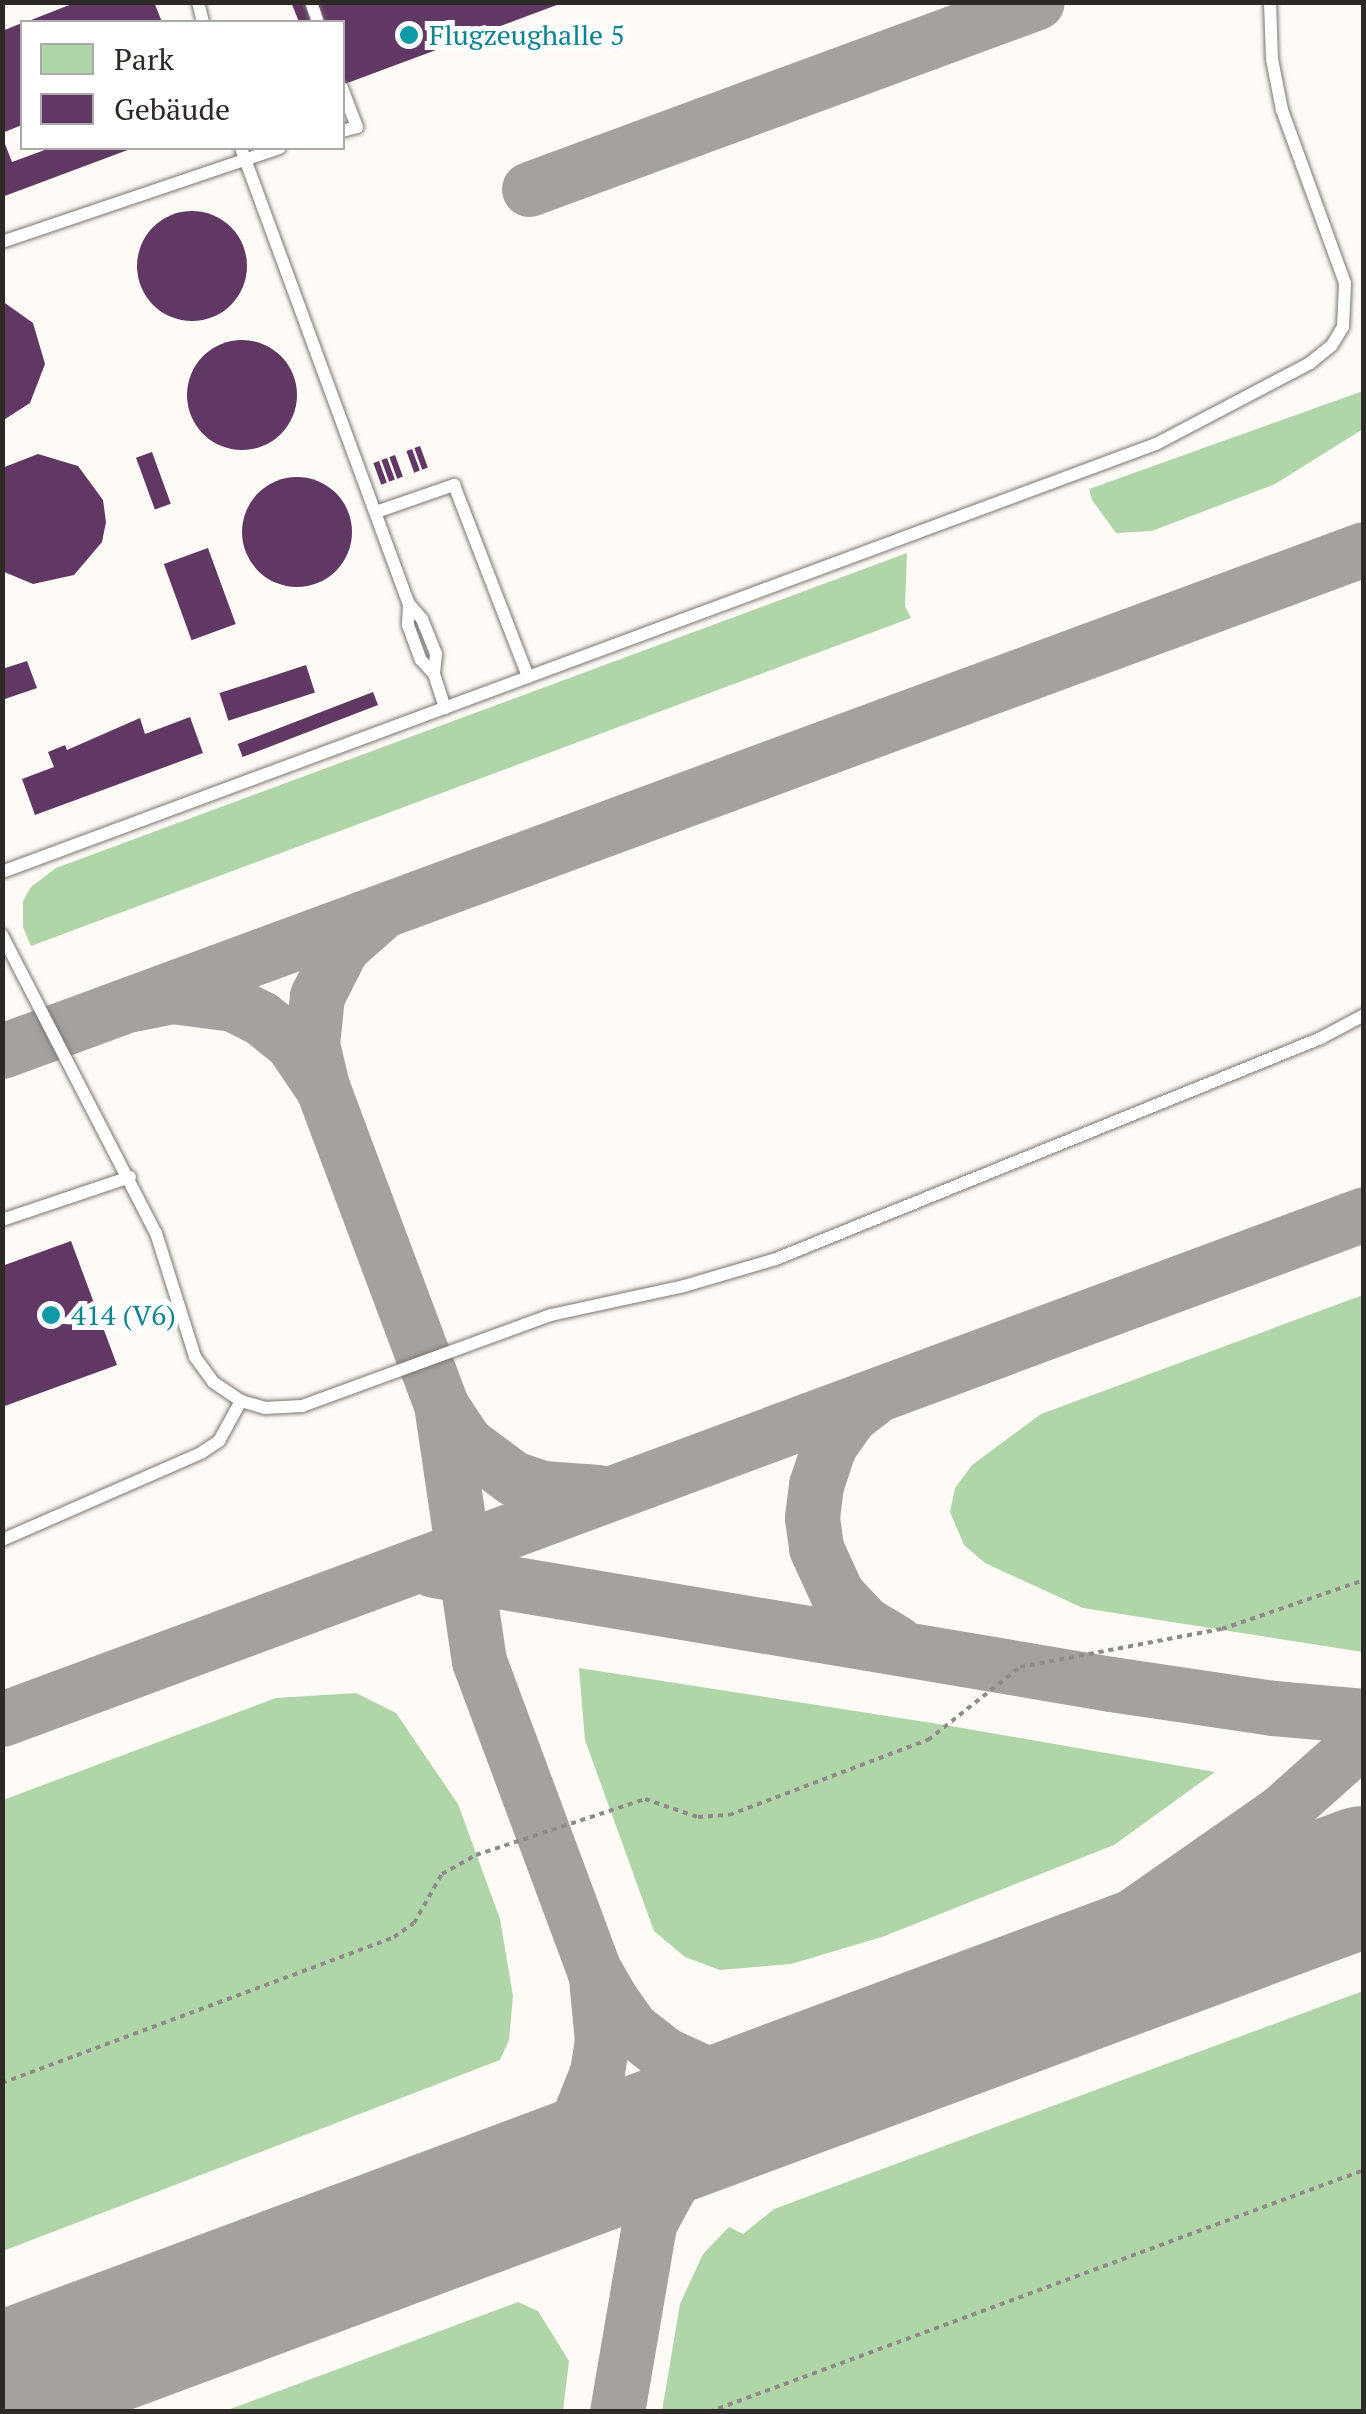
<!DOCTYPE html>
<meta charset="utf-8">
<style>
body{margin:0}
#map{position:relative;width:1366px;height:2414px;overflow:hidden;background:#fefaf6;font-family:"PT Serif",serif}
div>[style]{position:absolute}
.green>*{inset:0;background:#b0d5a8}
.taxiway>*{height:55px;margin:-27.5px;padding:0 27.5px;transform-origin:27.5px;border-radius:27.5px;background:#a4a19e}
.runway>*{height:140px;margin:-70px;padding:0 70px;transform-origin:70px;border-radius:70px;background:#a4a19e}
.building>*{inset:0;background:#613863;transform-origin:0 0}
.round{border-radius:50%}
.path>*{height:4px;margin-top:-2px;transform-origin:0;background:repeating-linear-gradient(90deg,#8f8b89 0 5px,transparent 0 10px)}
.roads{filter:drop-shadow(0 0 2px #7a746f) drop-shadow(0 0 2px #7a746f)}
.service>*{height:12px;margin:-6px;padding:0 6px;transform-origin:6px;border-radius:6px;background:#fff}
.dots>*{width:28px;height:28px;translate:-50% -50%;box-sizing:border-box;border:5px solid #fff;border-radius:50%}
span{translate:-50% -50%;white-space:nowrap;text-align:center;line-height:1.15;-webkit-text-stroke:10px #fff;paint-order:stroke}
.culture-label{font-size:28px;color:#0d838f}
.left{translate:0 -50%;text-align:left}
.frame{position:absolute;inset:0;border:5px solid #2c2927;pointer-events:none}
.legend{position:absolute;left:20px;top:20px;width:325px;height:130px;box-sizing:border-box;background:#fff;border:2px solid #aba9a9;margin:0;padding:12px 18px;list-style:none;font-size:30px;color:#2c2927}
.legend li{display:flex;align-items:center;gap:20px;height:50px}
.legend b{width:50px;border:2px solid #aba9a9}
</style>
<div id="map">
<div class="green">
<i style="clip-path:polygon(1363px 391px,1363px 429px,1275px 484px,1152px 531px,1116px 533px,1092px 500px,1089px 489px)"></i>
<i style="clip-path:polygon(907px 553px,905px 606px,911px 618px,31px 946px,23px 927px,23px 901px,31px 887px,56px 868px)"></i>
<i style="clip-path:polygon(1363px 1295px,1363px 1652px,1083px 1608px,985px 1563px,964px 1545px,950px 1512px,955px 1488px,972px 1465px,1041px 1414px)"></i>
<i style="clip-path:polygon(579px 1668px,945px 1725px,1215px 1772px,1114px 1845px,882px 1937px,791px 1964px,720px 1970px,685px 1957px,654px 1931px,585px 1740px)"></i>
<i style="clip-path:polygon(356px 1693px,396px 1713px,458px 1804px,500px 1919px,513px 1996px,509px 2040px,500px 2060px,3px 2251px,3px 1800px,276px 1698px)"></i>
<i style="clip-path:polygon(1363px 1991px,1363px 2411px,662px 2411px,680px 2304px,703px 2254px,729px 2227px,743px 2234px,774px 2209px)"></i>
<i style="clip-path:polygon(518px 2302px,538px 2311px,569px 2361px,563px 2411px,225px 2411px)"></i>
</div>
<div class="taxiway">
<i style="left:529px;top:189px;width:541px;rotate:-20.21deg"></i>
<i style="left:132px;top:1004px;width:41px;rotate:-11.3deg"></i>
<i style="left:172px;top:996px;width:62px;rotate:7.5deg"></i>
<i style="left:233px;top:1004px;width:31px;rotate:27deg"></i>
<i style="left:261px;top:1018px;width:40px;rotate:39deg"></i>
<i style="left:292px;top:1043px;width:55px;rotate:56deg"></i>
<i style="left:323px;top:1089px;width:336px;rotate:69.5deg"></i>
<i style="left:441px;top:1404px;width:260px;rotate:81.6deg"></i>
<i style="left:479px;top:1661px;width:330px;rotate:69.6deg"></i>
<i style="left:594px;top:1970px;width:32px;rotate:60deg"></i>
<i style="left:610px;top:1998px;width:37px;rotate:55deg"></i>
<i style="left:631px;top:2028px;width:42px;rotate:38.2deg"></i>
<i style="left:664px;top:2054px;width:43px;rotate:24.8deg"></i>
<i style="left:703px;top:2072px;width:66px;rotate:8.7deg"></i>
<i style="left:768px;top:2082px;width:79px;rotate:-9.5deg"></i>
<i style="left:2px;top:1051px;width:1452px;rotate:-20.23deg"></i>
<i style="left:322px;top:1086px;width:43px;rotate:-103.4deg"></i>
<i style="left:312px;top:1044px;width:48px;rotate:-84.1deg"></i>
<i style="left:317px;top:996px;width:55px;rotate:-63deg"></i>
<i style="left:342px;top:947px;width:47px;rotate:-41.5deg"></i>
<i style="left:873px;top:1398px;width:29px;rotate:142deg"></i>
<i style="left:850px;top:1416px;width:37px;rotate:125deg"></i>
<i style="left:829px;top:1446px;width:41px;rotate:108.4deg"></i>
<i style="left:816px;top:1485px;width:33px;rotate:97deg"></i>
<i style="left:812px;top:1518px;width:30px;rotate:82deg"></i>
<i style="left:816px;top:1548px;width:51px;rotate:65.5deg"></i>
<i style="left:837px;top:1594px;width:40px;rotate:47deg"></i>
<i style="left:864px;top:1623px;width:37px;rotate:31deg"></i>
<i style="left:442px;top:1407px;width:43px;rotate:56.3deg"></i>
<i style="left:466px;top:1443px;width:59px;rotate:36.7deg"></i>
<i style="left:513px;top:1478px;width:31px;rotate:19deg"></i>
<i style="left:542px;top:1488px;width:56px;rotate:4.1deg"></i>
<i style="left:433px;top:1570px;width:688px;rotate:9.54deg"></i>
<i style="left:1111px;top:1684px;width:164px;rotate:8.4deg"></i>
<i style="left:1273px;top:1708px;width:91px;rotate:5deg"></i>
<i style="left:2px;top:1719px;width:1453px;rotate:-20.34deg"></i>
<i style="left:866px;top:2060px;width:278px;rotate:-27.9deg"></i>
<i style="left:1112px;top:1930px;width:206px;rotate:-34.9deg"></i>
<i style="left:1281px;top:1812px;width:111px;rotate:-41.7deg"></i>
<i style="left:447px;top:2218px;width:100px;rotate:-28.6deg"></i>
<i style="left:535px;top:2170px;width:64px;rotate:-48.8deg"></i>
<i style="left:577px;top:2122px;width:54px;rotate:-68.2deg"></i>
<i style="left:597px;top:2072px;width:31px;rotate:-81deg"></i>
<i style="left:602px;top:2041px;width:63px;rotate:-95.4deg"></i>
<i style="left:617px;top:2412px;width:191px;rotate:-80.3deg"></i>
<i style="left:649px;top:2224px;width:44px;rotate:-61.7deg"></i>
<i style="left:670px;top:2185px;width:39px;rotate:-54deg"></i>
<i style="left:693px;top:2153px;width:50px;rotate:-41deg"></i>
<i style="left:731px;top:2120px;width:68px;rotate:-28.1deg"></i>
</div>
<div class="runway">
<i style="left:2px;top:2383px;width:1453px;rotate:-20.42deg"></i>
</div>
<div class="building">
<i style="clip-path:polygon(77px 2px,154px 2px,162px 22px,26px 22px)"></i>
<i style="clip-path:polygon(291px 2px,561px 2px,562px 3px,342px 85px,342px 22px,299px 22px)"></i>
<i style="clip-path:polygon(22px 23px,22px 125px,2px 133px,2px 31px)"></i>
<i style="clip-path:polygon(2px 136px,12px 162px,50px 148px,133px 148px,2px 197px)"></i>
<i class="round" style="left:137px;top:211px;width:110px;height:110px"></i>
<i style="clip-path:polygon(2px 301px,33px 323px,45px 364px,30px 403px,2px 421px)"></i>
<i class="round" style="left:187px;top:340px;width:110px;height:110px"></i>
<i style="left:420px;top:446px;width:23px;height:6px;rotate:70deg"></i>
<i style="left:412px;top:449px;width:23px;height:6px;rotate:70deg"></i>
<i style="left:152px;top:452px;width:55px;height:17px;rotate:70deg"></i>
<i style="clip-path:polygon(38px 454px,78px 466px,103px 500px,106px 522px,102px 542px,74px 575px,33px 584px,2px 571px,2px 468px)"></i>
<i style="left:395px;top:455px;width:23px;height:6px;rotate:70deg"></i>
<i style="left:387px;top:458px;width:23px;height:6px;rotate:70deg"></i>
<i style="left:379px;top:461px;width:23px;height:6px;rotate:70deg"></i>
<i class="round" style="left:242px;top:477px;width:110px;height:110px"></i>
<i style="left:208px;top:548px;width:81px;height:47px;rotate:70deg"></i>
<i style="clip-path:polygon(27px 661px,37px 688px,2px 700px,2px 669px)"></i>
<i style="left:306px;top:665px;width:29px;height:91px;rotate:72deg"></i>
<i style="left:373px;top:692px;width:14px;height:145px;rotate:69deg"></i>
<i style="clip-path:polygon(190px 717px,203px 753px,35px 815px,22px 779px,54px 767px,48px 752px,65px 745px,67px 750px,140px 718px,145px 734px)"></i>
<i style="clip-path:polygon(71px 1241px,117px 1365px,2px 1407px,2px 1266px)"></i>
</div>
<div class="path">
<i style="left:2px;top:2083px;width:418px;rotate:-20.4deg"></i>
<i style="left:394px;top:1937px;width:24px;rotate:-35deg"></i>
<i style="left:414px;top:1923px;width:56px;rotate:-60.3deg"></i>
<i style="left:442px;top:1874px;width:39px;rotate:-29deg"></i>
<i style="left:476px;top:1855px;width:178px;rotate:-18.3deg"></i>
<i style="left:645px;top:1799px;width:56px;rotate:18.8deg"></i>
<i style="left:698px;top:1817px;width:31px;rotate:-4deg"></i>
<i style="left:729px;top:1815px;width:213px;rotate:-20.7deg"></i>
<i style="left:928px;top:1740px;width:117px;rotate:-38.4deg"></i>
<i style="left:1020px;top:1667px;width:206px;rotate:-10.7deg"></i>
<i style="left:1222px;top:1629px;width:150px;rotate:-19deg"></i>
<i style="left:709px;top:2412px;width:698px;rotate:-20.28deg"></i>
</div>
<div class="roads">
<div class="service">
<i style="left:198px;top:2px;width:21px;rotate:76deg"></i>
<i style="left:311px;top:2px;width:21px;rotate:71deg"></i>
<i style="left:342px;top:88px;width:42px;rotate:69deg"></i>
<i style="left:357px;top:127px;width:16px;rotate:165deg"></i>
<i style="left:241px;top:148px;width:486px;rotate:69.8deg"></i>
<i style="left:409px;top:604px;width:20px;rotate:49deg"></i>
<i style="left:422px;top:619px;width:38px;rotate:68deg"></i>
<i style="left:436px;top:654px;width:20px;rotate:96deg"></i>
<i style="left:434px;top:674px;width:36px;rotate:72deg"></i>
<i style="left:2px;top:242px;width:293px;rotate:-18.7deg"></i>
<i style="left:376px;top:512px;width:83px;rotate:-19.1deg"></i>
<i style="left:454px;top:485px;width:206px;rotate:68.9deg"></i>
<i style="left:409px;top:604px;width:21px;rotate:93deg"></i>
<i style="left:408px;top:625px;width:37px;rotate:70deg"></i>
<i style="left:421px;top:660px;width:19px;rotate:47deg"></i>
<i style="left:2px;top:872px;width:1231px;rotate:-20.35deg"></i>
<i style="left:1156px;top:444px;width:174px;rotate:-27.7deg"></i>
<i style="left:1310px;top:363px;width:28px;rotate:-39deg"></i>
<i style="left:1332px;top:345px;width:21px;rotate:-59deg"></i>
<i style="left:1343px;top:327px;width:44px;rotate:-87.4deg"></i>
<i style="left:1345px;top:283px;width:184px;rotate:-110deg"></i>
<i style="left:1282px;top:110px;width:52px;rotate:-101.1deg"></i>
<i style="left:1272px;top:59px;width:57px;rotate:-92deg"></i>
<i style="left:2px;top:935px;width:335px;rotate:62.7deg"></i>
<i style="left:156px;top:1233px;width:130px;rotate:72.5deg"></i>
<i style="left:195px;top:1357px;width:31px;rotate:54deg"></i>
<i style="left:213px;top:1382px;width:34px;rotate:34deg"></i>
<i style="left:2px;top:1220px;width:135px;rotate:-18.6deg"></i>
<i style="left:2px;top:1540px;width:217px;rotate:-23.6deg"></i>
<i style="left:201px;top:1453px;width:22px;rotate:-34deg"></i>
<i style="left:219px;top:1441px;width:46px;rotate:-61.2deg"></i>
<i style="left:241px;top:1401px;width:25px;rotate:16deg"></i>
<i style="left:265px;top:1408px;width:37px;rotate:-3deg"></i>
<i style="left:302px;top:1406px;width:265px;rotate:-20.1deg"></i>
<i style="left:551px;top:1315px;width:136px;rotate:-12.3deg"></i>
<i style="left:684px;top:1286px;width:96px;rotate:-16.4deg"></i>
<i style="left:776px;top:1259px;width:588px;rotate:-22.07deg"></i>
<i style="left:1321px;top:1038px;width:49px;rotate:-28.1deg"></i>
</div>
</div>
<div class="dots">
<i style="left:409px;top:35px;background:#0f9aa8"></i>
<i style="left:51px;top:1315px;background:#0f9aa8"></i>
</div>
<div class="culture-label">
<span class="left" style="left:429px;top:35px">Flugzeughalle 5</span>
<span class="left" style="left:71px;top:1315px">414 (V6)</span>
</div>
<div class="frame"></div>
<ul class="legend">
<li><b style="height:28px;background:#b0d5a8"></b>Park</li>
<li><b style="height:28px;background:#613863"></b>Gebäude</li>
</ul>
</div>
